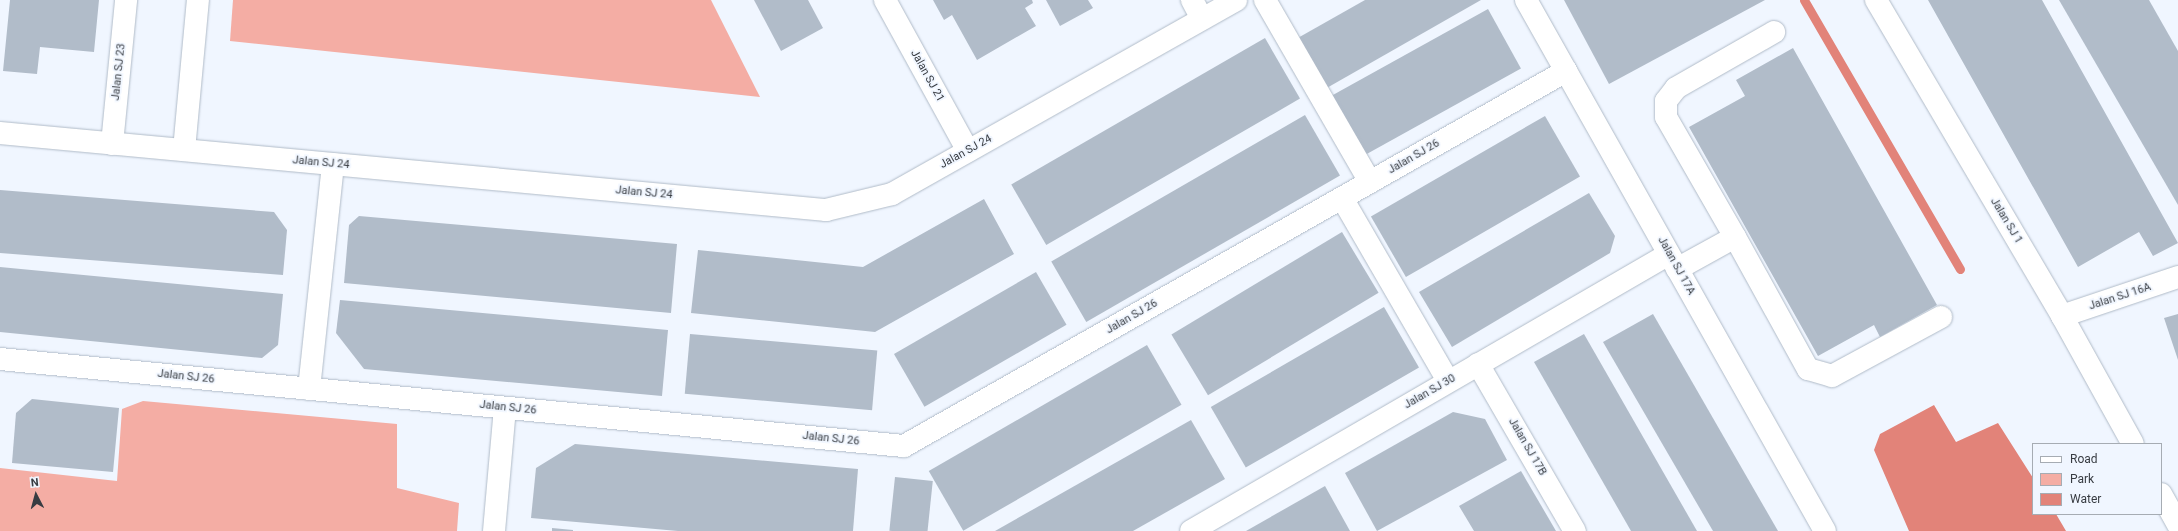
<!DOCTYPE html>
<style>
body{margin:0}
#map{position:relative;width:2178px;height:531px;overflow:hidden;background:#f0f6ff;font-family:Roboto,sans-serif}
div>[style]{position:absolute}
.green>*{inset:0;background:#f4ada4}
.water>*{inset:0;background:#e28379}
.stream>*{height:9px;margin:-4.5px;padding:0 4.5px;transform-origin:4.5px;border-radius:4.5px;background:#e28379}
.building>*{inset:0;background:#b1bcc9;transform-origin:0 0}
.roads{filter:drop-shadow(0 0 1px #b0bbc8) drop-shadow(0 0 1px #b0bbc8)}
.minor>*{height:22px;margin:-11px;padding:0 11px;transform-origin:11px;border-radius:11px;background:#fff}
span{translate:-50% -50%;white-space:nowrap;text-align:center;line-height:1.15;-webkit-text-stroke:3.5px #f0f6ff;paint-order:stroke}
.street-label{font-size:11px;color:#383c42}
.legend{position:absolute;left:2032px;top:443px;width:130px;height:72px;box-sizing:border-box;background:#f0f6ff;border:1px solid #a6acb3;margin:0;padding:5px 7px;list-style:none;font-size:12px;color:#383c42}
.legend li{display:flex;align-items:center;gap:8px;height:20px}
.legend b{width:20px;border:1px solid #a6acb3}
.north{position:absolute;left:16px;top:475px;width:40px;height:40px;-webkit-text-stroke:3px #f0f6ff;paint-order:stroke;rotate:354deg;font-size:11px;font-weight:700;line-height:16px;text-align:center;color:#383c42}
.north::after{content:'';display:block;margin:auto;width:14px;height:18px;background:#383c42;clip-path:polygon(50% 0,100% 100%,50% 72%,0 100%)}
</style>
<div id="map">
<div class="green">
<i style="clip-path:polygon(233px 0,711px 0,760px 97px,230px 41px)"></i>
<i style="clip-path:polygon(143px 401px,397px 424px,397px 488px,459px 503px,457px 531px,0 531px,0 468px,117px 481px,122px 409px)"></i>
</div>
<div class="water">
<i style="clip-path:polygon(1934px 405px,1956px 442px,1998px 423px,2033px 478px,2033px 514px,2056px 514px,2066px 531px,1909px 531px,1874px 450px,1880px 434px)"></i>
</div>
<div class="stream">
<i style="left:1804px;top:0;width:311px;rotate:59.9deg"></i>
</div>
<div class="building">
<i style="clip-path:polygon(10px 0,99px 0,94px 52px,40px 47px,37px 74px,3px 71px)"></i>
<i style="clip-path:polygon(754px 0,808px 0,823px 28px,781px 51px)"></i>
<i style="clip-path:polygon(933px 0,1032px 0,1033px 3px,1025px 8px,1036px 26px,977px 60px,952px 15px,944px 20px)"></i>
<i style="clip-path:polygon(1046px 0,1088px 0,1093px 8px,1060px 26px)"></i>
<i style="clip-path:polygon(1365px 0,1481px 0,1325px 89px,1296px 39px)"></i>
<i style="clip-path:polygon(1564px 0,1765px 0,1609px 84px)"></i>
<i style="clip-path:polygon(1928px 0,2042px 0,2178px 243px,2153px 256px,2139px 232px,2078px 267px)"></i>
<i style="clip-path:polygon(2059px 0,2149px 0,2178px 51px,2178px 205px)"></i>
<i style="left:1488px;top:9px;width:68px;height:182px;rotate:61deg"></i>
<i style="left:1265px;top:38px;width:70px;height:293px;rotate:60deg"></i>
<i style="clip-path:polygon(1793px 48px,1937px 305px,1880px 337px,1874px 325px,1818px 356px,1689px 127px,1745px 96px,1736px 80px)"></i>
<i style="left:1305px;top:115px;width:70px;height:293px;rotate:60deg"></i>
<i style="left:1545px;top:116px;width:70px;height:201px;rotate:60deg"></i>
<i style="clip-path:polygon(0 190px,274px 212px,287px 230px,283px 275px,0 253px)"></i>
<i style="clip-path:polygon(1589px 193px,1615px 236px,1610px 253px,1452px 347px,1419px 292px)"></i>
<i style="clip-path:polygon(984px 199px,1014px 254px,875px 332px,691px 313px,698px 250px,863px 267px)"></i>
<i style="clip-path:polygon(359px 216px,677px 244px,671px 313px,344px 283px,349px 225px)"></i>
<i style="left:1342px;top:232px;width:71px;height:199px;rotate:59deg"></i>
<i style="clip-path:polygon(0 267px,283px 294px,278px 345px,262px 358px,0 332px)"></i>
<i style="left:1036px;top:272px;width:61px;height:164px;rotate:60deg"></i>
<i style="clip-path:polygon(340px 300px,668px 330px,662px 396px,364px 369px,336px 333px)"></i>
<i style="left:1384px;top:307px;width:70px;height:200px;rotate:60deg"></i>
<i style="clip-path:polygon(1653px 314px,1778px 531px,1713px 531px,1603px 342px)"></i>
<i style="clip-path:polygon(2178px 314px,2178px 360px,2164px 318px)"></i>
<i style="left:690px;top:334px;width:188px;height:60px;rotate:5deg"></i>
<i style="clip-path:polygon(1584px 334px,1697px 531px,1631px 531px,1534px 362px)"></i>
<i style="left:1147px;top:345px;width:69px;height:252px;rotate:60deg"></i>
<i style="clip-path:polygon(32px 399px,119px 408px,113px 472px,12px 463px,16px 413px)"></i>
<i style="clip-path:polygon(1453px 412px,1485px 419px,1507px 460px,1377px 531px,1345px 473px)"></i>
<i style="clip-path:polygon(1191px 420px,1225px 479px,1133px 531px,995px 531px)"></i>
<i style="clip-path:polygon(575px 444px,858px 469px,853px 531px,678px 531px,531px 518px,536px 468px)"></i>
<i style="clip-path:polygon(1521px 471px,1556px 531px,1474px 531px,1459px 506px)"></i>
<i style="left:895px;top:477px;width:38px;height:54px;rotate:6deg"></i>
<i style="clip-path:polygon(1325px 486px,1350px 531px,1246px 531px)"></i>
<i style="clip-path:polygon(552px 528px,573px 530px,573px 531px,552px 531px)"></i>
</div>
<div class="roads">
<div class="minor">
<i style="left:885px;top:0;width:172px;rotate:61.2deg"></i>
<i style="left:1192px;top:0;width:21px;rotate:62deg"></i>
<i style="left:1265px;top:0;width:210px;rotate:60deg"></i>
<i style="left:1526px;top:0;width:609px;rotate:60.62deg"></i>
<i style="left:1876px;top:0;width:367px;rotate:59.5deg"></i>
<i style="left:2062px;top:316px;width:146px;rotate:61deg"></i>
<i style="left:0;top:133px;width:830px;rotate:5.33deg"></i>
<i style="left:826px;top:210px;width:68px;rotate:-13.6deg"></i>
<i style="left:892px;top:194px;width:395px;rotate:-29.4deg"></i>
<i style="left:112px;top:144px;width:145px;rotate:-84.4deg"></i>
<i style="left:184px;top:150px;width:151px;rotate:-84.7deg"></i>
<i style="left:1342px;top:198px;width:211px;rotate:59.9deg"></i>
<i style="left:1735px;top:237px;width:151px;rotate:61.1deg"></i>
<i style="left:1808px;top:369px;width:25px;rotate:16deg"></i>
<i style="left:1832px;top:376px;width:124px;rotate:-28.4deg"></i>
<i style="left:1677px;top:269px;width:66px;rotate:-28.9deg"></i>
<i style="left:1735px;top:237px;width:138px;rotate:-119.9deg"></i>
<i style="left:1666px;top:117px;width:16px;rotate:-90deg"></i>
<i style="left:1666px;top:101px;width:16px;rotate:-52deg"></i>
<i style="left:1676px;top:88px;width:113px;rotate:-29.7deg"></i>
<i style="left:2062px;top:316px;width:122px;rotate:-18.6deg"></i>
<i style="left:0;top:359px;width:908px;rotate:5.5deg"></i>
<i style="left:904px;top:446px;width:761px;rotate:-29.53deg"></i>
<i style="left:1478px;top:364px;width:193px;rotate:59.9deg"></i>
<i style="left:309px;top:389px;width:226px;rotate:-83.9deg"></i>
<i style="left:2161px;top:494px;width:35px;rotate:61deg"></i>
<i style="left:494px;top:531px;width:123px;rotate:-84.9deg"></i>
<i style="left:1191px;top:531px;width:552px;rotate:-30.09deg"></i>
</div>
</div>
<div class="street-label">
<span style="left:119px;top:72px;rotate:-84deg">Jalan SJ 23</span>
<span style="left:927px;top:76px;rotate:61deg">Jalan SJ 21</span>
<span style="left:966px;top:152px;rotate:-29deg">Jalan SJ 24</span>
<span style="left:1414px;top:157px;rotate:-30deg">Jalan SJ 26</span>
<span style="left:321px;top:163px;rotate:5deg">Jalan SJ 24</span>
<span style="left:644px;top:193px;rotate:5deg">Jalan SJ 24</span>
<span style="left:2006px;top:221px;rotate:59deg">Jalan SJ 1</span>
<span style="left:1676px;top:266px;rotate:61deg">Jalan SJ 17A</span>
<span style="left:2120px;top:297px;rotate:-18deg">Jalan SJ 16A</span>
<span style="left:1132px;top:317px;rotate:-30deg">Jalan SJ 26</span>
<span style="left:186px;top:377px;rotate:6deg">Jalan SJ 26</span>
<span style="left:1430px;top:392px;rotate:-30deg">Jalan SJ 30</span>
<span style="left:508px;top:408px;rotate:6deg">Jalan SJ 26</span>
<span style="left:831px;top:439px;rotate:6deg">Jalan SJ 26</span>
<span style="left:1527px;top:447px;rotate:60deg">Jalan SJ 17B</span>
</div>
<ul class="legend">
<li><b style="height:5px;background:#fff"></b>Road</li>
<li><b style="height:11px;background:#f4ada4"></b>Park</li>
<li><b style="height:11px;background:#e28379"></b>Water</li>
</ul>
<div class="north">N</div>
</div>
